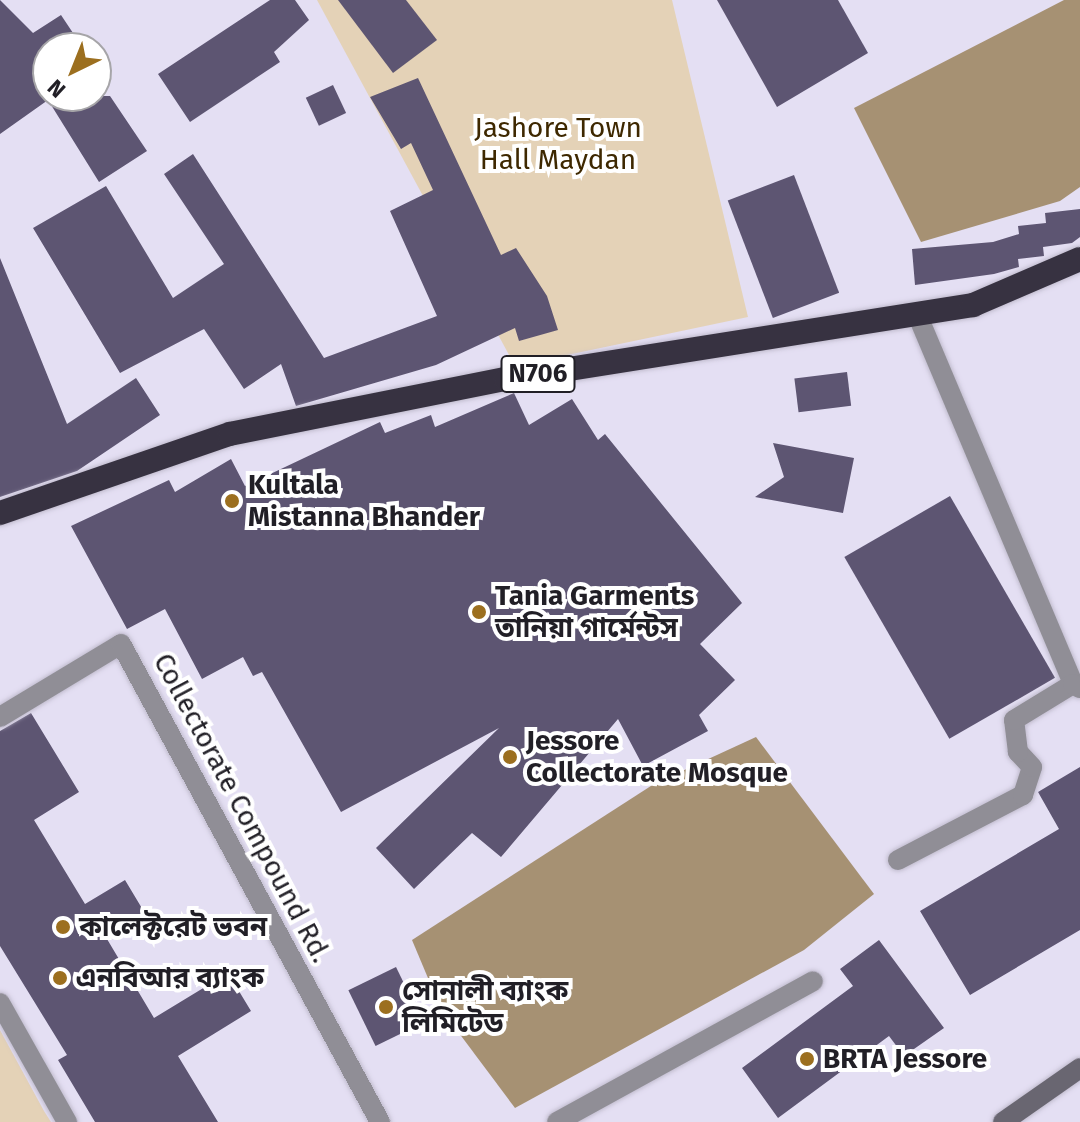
<!DOCTYPE html>
<meta charset="utf-8">
<style>
body{margin:0}
#map{position:relative;width:1080px;height:1122px;overflow:hidden;background:#e4dff3;font-family:"Fira Sans","Noto Sans Bengali",sans-serif}
div>[style]{position:absolute}
.green>*{inset:0;background:#e4d2b7}
.water>*{inset:0;background:#a69173}
.building>*{inset:0;background:#5d5572;transform-origin:0 0}
.roads{filter:drop-shadow(0 0 2px #c1bcce) drop-shadow(0 0 2px #c1bcce)}
.street>*{height:20px;margin:-10px;padding:0 10px;transform-origin:10px;border-radius:10px;background:#908e96}
.secondary>*{height:20px;margin:-10px;padding:0 10px;transform-origin:10px;border-radius:10px;background:#696671}
.highway>*{height:24px;margin:-12px;padding:0 12px;transform-origin:12px;border-radius:12px;background:#373241}
.dots>*{width:22px;height:22px;translate:-50% -50%;box-sizing:border-box;border:4px solid #fff;border-radius:50%}
span{translate:-50% -50%;white-space:nowrap;text-align:center;line-height:1.15;-webkit-text-stroke:8px #fff;paint-order:stroke}
.shield-label span{padding:2px 6px;background:#fff;border:2px solid;border-radius:6px;-webkit-text-stroke-width:0}
.shield-label{font-size:26px;color:#211f26;font-weight:700}
.park-label{font-size:28px;color:#3e2800}
.poi-label{font-size:28px;color:#211f26;font-weight:700}
.left{translate:0 -50%;text-align:left}
.street-label{font-size:28px;color:#211f26}
.north{position:absolute;left:32px;top:32px;width:80px;height:80px;box-sizing:border-box;background:#fff;border:2px solid #a6a5a8;border-radius:50%;rotate:223deg;font-size:22px;font-weight:700;line-height:32px;text-align:center;color:#211f26}
.north::after{content:'';display:block;margin:auto;width:28px;height:36px;background:#9c6f1f;clip-path:polygon(50% 0,100% 100%,50% 72%,0 100%)}
</style>
<div id="map">
<div class="green">
<i style="clip-path:polygon(317px 0,672px 0,748px 317px,515px 366px)"></i>
<i style="clip-path:polygon(0 1030px,44px 1111px,51px 1122px,0 1122px)"></i>
</div>
<div class="water">
<i style="clip-path:polygon(1064px 0,1080px 0,1080px 187px,1060px 201px,921px 242px,854px 108px)"></i>
<i style="clip-path:polygon(756px 737px,874px 894px,804px 950px,515px 1108px,441px 1009px,412px 940px,654px 784px)"></i>
</div>
<div class="building">
<i style="clip-path:polygon(0 0,33px 33px,61px 15px,83px 48px,48px 48px,48px 96px,110px 96px,147px 151px,99px 182px,48px 100px,0 134px)"></i>
<i style="clip-path:polygon(270px 0,295px 0,309px 20px,274px 52px,280px 62px,190px 122px,158px 74px)"></i>
<i style="clip-path:polygon(338px 0,406px 0,437px 40px,393px 73px)"></i>
<i style="clip-path:polygon(717px 0,838px 0,868px 53px,777px 107px)"></i>
<i style="clip-path:polygon(418px 78px,501px 255px,516px 248px,547px 296px,558px 330px,519px 341px,515px 328px,436px 365px,296px 406px,281px 364px,244px 389px,204px 329px,120px 373px,33px 228px,106px 186px,173px 298px,224px 264px,164px 174px,193px 154px,324px 358px,437px 316px,390px 211px,433px 190px,411px 143px,401px 149px,370px 97px)"></i>
<i style="left:333px;top:85px;width:31px;height:30px;rotate:65deg"></i>
<i style="left:794px;top:175px;width:126px;height:71px;rotate:69deg"></i>
<i style="clip-path:polygon(1080px 209px,1080px 237px,1072px 243px,1043px 247px,1044px 256px,1018px 259px,1019px 267px,994px 274px,915px 285px,912px 249px,993px 242px,1019px 234px,1018px 226px,1046px 223px,1045px 213px)"></i>
<i style="clip-path:polygon(0 258px,67px 424px,136px 378px,160px 415px,77px 471px,0 497px)"></i>
<i style="left:847px;top:372px;width:34px;height:53px;rotate:83deg"></i>
<i style="clip-path:polygon(514px 393px,529px 425px,572px 399px,598px 440px,605px 434px,742px 603px,700px 644px,735px 680px,699px 715px,708px 731px,643px 766px,618px 719px,501px 857px,472px 833px,414px 889px,376px 848px,499px 728px,341px 812px,262px 672px,253px 676px,243px 657px,202px 679px,165px 609px,127px 629px,71px 526px,169px 480px,175px 492px,231px 459px,245px 486px,380px 422px,385px 433px,431px 415px,435px 427px)"></i>
<i style="clip-path:polygon(773px 443px,854px 458px,843px 513px,755px 497px,784px 477px)"></i>
<i style="left:950px;top:496px;width:210px;height:122px;rotate:60deg"></i>
<i style="clip-path:polygon(31px 713px,79px 792px,34px 820px,85px 904px,125px 880px,146px 915px,107px 939px,154px 1018px,228px 973px,251px 1011px,178px 1056px,218px 1122px,95px 1122px,58px 1060px,67px 1055px,0 946px,0 731px)"></i>
<i style="clip-path:polygon(1080px 767px,1080px 930px,970px 995px,920px 911px,1059px 829px,1038px 792px)"></i>
<i style="clip-path:polygon(879px 940px,944px 1028px,904px 1056px,889px 1036px,778px 1118px,742px 1068px,853px 986px,840px 969px)"></i>
<i style="left:396px;top:967px;width:62px;height:53px;rotate:64deg"></i>
</div>
<div class="roads">
<div class="street">
<i style="left:917px;top:314px;width:402px;rotate:67.1deg"></i>
<i style="left:0;top:717px;width:141px;rotate:-31.1deg"></i>
<i style="left:121px;top:644px;width:544px;rotate:61.55deg"></i>
<i style="left:898px;top:860px;width:141px;rotate:-27.5deg"></i>
<i style="left:1023px;top:795px;width:29px;rotate:-72deg"></i>
<i style="left:1032px;top:767px;width:21px;rotate:-133deg"></i>
<i style="left:1018px;top:752px;width:32px;rotate:-97deg"></i>
<i style="left:1014px;top:720px;width:69px;rotate:-31.4deg"></i>
<i style="left:1073px;top:684px;width:8px;rotate:30deg"></i>
<i style="left:0;top:1003px;width:137px;rotate:60.6deg"></i>
<i style="left:557px;top:1122px;width:292px;rotate:-28.8deg"></i>
</div>
<div class="secondary">
<i style="left:1003px;top:1122px;width:94px;rotate:-35deg"></i>
</div>
<div class="highway">
<i style="left:0;top:513px;width:243px;rotate:-19deg"></i>
<i style="left:230px;top:434px;width:281px;rotate:-11.3deg"></i>
<i style="left:506px;top:379px;width:473px;rotate:-9deg"></i>
<i style="left:973px;top:305px;width:116px;rotate:-23.3deg"></i>
</div>
</div>
<div class="dots">
<i style="left:232px;top:501px;background:#9c6f1f"></i>
<i style="left:479px;top:612px;background:#9c6f1f"></i>
<i style="left:510px;top:757px;background:#9c6f1f"></i>
<i style="left:63px;top:927px;background:#9c6f1f"></i>
<i style="left:60px;top:978px;background:#9c6f1f"></i>
<i style="left:386px;top:1007px;background:#9c6f1f"></i>
<i style="left:807px;top:1059px;background:#9c6f1f"></i>
</div>
<div class="shield-label">
<span style="left:538px;top:374px">N706</span>
</div>
<div class="park-label">
<span style="left:558px;top:144px">Jashore Town<br>Hall Maydan</span>
</div>
<div class="poi-label">
<span class="left" style="left:248px;top:501px">Kultala<br>Mistanna Bhander</span>
<span class="left" style="left:495px;top:612px">Tania Garments<br>তানিয়া গার্মেন্টস</span>
<span class="left" style="left:526px;top:757px">Jessore<br>Collectorate Mosque</span>
<span class="left" style="left:79px;top:927px">কালেক্টরেট ভবন</span>
<span class="left" style="left:76px;top:978px">এনবিআর ব্যাংক</span>
<span class="left" style="left:402px;top:1007px">সোনালী ব্যাংক<br>লিমিটেড</span>
<span class="left" style="left:823px;top:1059px">BRTA Jessore</span>
</div>
<div class="street-label">
<span style="left:242px;top:808px;rotate:62deg">Collectorate Compound Rd.</span>
</div>
<div class="north">N</div>
</div>
